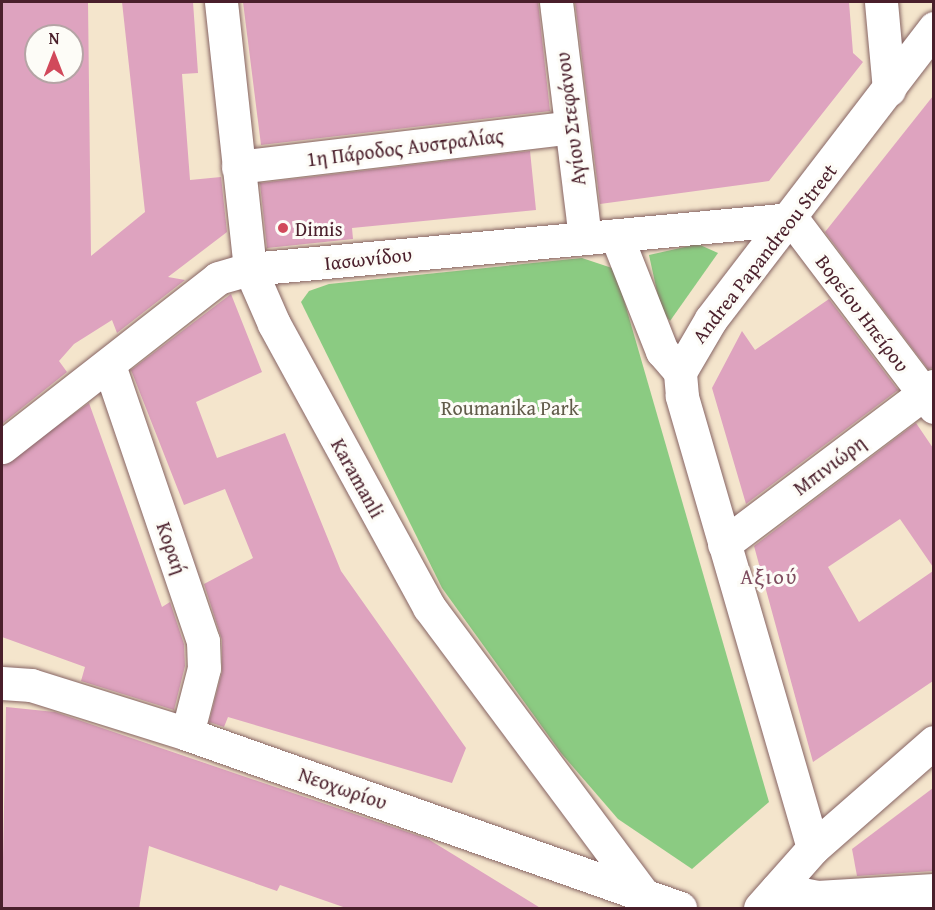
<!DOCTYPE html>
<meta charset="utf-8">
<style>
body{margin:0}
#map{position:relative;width:935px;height:910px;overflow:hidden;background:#f4e5cc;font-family:"Gentium Book Plus",serif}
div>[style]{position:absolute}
.green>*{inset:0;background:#8bcb82}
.building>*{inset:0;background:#dea3bf}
.roads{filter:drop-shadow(0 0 2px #866463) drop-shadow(0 0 2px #866463)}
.minor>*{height:33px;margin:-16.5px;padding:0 16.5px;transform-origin:16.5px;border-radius:16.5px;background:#fff}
.major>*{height:33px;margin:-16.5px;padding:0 16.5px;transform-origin:16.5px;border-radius:16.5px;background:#fff}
.dots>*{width:16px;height:16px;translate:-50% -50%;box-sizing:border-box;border:3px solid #fdfcf7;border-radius:50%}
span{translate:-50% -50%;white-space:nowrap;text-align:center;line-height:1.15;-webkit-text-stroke:6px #fdfcf7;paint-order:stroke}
.street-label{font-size:20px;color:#4a1f2b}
.poi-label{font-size:20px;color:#4a1f2b}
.left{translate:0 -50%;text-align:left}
.park-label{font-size:20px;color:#615b49}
.neighbourhood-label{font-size:21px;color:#7e4d5f;letter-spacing:1.5px}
.frame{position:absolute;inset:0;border:3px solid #4a1f2b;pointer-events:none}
.north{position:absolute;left:24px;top:24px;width:60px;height:60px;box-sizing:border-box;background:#fdfcf7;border:2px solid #b5a4a5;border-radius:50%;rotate:0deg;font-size:16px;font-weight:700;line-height:24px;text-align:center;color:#4a1f2b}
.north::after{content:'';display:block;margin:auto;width:21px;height:27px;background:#d1495b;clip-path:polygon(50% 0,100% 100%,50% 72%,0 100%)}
</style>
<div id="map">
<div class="green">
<i style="clip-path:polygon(698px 244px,718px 253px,670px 321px,661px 310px,649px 255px)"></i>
<i style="clip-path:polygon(582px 258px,615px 269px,769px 802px,692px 869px,618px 819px,561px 753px,442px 588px,301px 302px,309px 291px,329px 284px)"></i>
</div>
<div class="building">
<i style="clip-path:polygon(evenodd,2px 2px,88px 2px,91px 256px,145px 212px,122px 2px,193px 2px,198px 73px,182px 74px,190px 180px,221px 177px,227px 232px,168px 277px,185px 280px,117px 333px,112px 320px,74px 344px,59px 361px,67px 372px,2px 424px,2px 2px,36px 36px,72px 36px,72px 72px,36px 72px,36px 36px)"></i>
<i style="clip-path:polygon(243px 2px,538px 2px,550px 111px,261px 145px)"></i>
<i style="clip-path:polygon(575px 2px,849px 2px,853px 53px,863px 62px,769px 181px,600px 204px)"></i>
<i style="clip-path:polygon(933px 96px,933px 368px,928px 369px,825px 232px)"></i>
<i style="clip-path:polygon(530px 151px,536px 210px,352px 228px,353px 239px,267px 248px,260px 183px)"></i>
<i style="clip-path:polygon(231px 294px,262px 372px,196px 402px,217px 458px,285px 433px,341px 571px,466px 748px,452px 783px,228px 717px,224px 727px,209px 722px,222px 672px,222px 640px,204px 584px,253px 558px,225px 489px,184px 505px,131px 370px)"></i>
<i style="clip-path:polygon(829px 299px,898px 390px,746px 504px,712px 388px,742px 331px,755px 350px)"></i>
<i style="clip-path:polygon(89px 403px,162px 607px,170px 602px,184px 644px,185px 666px,174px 710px,81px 681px,85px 667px,2px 637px,2px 465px)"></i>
<i style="clip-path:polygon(916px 423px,933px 448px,933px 567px,900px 519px,828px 567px,859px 622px,933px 571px,933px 681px,813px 762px,754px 546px)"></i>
<i style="clip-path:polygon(6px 707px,55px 712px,428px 839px,542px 909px,349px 909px,280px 885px,277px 891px,149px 846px,139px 909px,2px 909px)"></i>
<i style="clip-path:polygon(933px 788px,933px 871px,857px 876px,852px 849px)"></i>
</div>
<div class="roads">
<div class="minor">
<i style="left:221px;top:2px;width:269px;rotate:83.8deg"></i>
<i style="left:250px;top:269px;width:60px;rotate:66.4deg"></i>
<i style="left:274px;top:324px;width:323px;rotate:61.3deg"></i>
<i style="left:429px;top:607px;width:357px;rotate:53.3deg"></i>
<i style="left:556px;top:2px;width:237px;rotate:83deg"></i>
<i style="left:881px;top:2px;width:88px;rotate:84.8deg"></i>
<i style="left:238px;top:167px;width:335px;rotate:-6.8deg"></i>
<i style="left:616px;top:235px;width:125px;rotate:68.4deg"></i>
<i style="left:662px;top:351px;width:28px;rotate:49deg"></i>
<i style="left:109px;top:365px;width:292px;rotate:71.2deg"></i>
<i style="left:203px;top:641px;width:27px;rotate:88deg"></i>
<i style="left:204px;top:668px;width:68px;rotate:104.4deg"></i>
<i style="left:2px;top:447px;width:274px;rotate:-38deg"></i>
<i style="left:218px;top:278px;width:33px;rotate:-16deg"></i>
<i style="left:250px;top:269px;width:544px;rotate:-5.27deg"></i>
<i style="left:792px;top:219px;width:236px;rotate:52.9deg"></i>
<i style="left:724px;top:544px;width:263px;rotate:-37deg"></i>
<i style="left:2px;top:683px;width:29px;rotate:4deg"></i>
<i style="left:31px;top:685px;width:164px;rotate:17.4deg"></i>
<i style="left:187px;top:734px;width:523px;rotate:19.44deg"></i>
<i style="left:813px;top:848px;width:471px;rotate:-106.2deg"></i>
<i style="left:682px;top:396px;width:24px;rotate:-95deg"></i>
<i style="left:680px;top:372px;width:61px;rotate:-59.7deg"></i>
<i style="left:711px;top:319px;width:367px;rotate:-52.5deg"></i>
<i style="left:777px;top:889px;width:41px;rotate:11.3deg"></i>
<i style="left:817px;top:897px;width:117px;rotate:-3.4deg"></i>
</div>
<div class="major">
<i style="left:760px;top:908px;width:80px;rotate:-48.5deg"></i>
<i style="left:813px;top:848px;width:161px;rotate:-41.2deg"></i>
</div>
</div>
<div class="dots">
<i style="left:283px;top:228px;background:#d1495b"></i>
</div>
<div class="street-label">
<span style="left:570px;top:119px;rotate:-97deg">Αγίου Στεφάνου</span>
<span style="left:405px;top:147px;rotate:-7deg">1η Πάροδος Αυστραλίας</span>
<span style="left:764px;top:253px;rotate:-52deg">Andrea Papandreou Street</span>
<span style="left:368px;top:258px;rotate:-6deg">Ιασωνίδου</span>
<span style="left:863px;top:313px;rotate:53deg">Βορείου Ηπείρου</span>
<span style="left:829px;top:465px;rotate:-37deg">Μπινιώρη</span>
<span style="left:358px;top:478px;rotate:61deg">Karamanli</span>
<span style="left:172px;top:548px;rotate:71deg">Κοραή</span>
<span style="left:343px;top:788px;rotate:19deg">Νεοχωρίου</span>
</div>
<div class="poi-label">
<span class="left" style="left:295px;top:228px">Dimis</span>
</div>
<div class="park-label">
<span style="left:510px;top:407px">Roumanika Park</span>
</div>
<div class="neighbourhood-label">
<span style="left:769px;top:577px">Αξιού</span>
</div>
<div class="frame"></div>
<div class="north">N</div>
</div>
